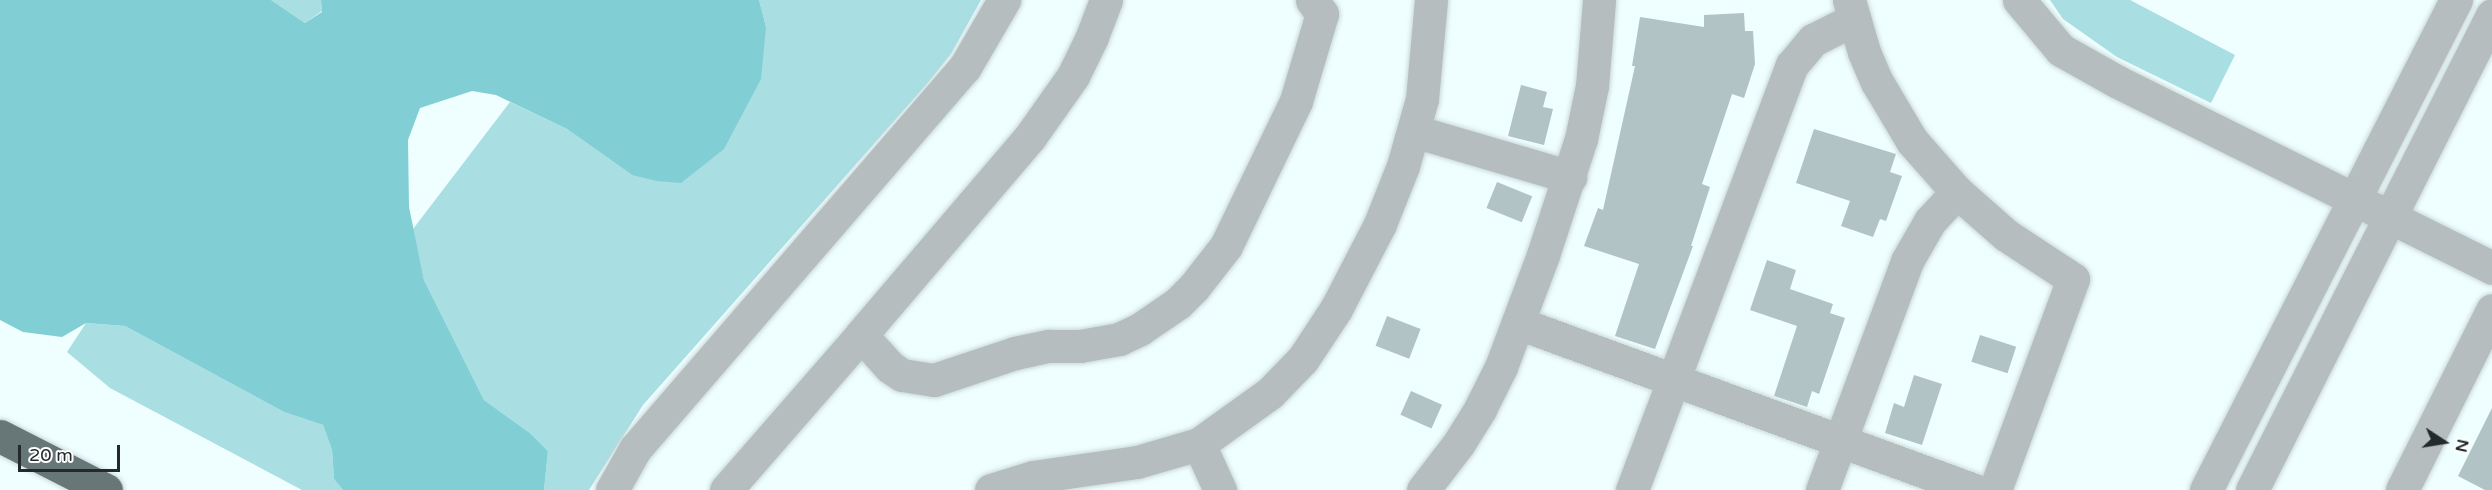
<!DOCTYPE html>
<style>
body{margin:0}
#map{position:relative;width:2492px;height:490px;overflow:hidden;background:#effeff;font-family:"Varela Round",sans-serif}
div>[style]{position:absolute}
.green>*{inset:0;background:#a9dee2}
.forest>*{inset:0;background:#81ced4}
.building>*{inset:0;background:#b1c3c4;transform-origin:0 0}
.roads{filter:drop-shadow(0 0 2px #cad8d9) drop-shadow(0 0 2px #cad8d9)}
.minor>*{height:33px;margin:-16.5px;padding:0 16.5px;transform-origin:16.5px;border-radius:16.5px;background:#b5bdbe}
.highway>*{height:33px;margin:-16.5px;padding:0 16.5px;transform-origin:16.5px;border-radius:16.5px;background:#677778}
span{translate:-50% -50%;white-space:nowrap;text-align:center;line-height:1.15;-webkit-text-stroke:4.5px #fff;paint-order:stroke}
.north{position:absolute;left:2414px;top:412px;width:60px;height:60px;-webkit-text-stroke:4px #fff;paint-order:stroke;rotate:102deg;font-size:16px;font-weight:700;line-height:24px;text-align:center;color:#232a2b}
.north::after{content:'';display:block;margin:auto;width:21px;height:27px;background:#232a2b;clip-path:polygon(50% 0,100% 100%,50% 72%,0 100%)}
.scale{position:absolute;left:18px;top:445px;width:102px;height:27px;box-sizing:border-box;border:3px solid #232a2b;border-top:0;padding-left:8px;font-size:18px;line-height:21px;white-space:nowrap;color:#232a2b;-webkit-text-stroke:4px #fff;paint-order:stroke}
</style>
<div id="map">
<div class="green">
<i style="clip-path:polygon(271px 0,321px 0,322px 11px,305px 23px)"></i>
<i style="clip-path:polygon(759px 0,981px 0,951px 54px,927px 84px,643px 405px,589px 490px,544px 490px,548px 451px,530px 433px,484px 400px,424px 280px,413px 229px,510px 102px,567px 129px,632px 175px,766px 27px)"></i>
<i style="clip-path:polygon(2050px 0,2130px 0,2235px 55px,2211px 103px,2117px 57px,2063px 19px)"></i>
<i style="clip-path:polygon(86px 323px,125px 326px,284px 412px,323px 425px,332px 450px,334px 479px,343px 490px,302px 490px,110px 388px,67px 352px)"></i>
</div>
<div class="forest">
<i style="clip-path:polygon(0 0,271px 0,305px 23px,322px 12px,321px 0,759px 0,766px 27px,761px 79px,724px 149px,681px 183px,657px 181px,632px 175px,567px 129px,496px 95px,472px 91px,420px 108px,408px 140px,409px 207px,424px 280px,484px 400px,530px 433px,548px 451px,544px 490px,343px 490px,334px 479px,332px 450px,323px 425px,284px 412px,125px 326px,86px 323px,62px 337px,23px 332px,0 320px)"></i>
</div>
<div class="building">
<i style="clip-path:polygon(1744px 13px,1745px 31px,1753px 31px,1755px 64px,1744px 98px,1732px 94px,1702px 184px,1710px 187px,1691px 246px,1693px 246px,1655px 349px,1615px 336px,1639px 264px,1584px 246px,1598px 208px,1603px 210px,1635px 66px,1632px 66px,1640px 17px,1704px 27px,1704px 15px)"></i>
<i style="clip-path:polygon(1521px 85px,1547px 92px,1543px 107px,1553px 109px,1544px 145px,1508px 136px)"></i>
<i style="clip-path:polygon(1814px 129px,1896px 154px,1890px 172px,1902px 176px,1886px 221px,1880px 219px,1873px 237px,1841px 226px,1850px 201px,1796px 183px)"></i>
<i style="left:1497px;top:182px;width:38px;height:28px;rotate:22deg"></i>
<i style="clip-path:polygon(1767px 260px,1796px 270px,1790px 289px,1833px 304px,1830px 313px,1845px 318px,1819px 394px,1812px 391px,1807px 407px,1774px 396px,1797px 326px,1750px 310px)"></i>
<i style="left:1387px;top:316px;width:36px;height:32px;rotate:21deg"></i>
<i style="left:1980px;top:335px;width:38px;height:28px;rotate:18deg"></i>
<i style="clip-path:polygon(1914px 375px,1942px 384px,1922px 445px,1885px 433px,1894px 403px,1904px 407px)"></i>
<i style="left:1411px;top:391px;width:34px;height:26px;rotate:24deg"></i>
<i style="clip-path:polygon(2492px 408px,2492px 490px,2485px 490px,2458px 476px)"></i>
</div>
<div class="roads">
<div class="minor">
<i style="left:1106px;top:0;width:40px;rotate:111deg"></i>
<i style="left:1092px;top:37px;width:43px;rotate:116deg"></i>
<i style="left:1073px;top:76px;width:75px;rotate:125.2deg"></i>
<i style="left:1030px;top:137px;width:260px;rotate:130.5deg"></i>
<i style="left:861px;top:335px;width:43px;rotate:47.8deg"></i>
<i style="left:890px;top:367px;width:14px;rotate:34deg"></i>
<i style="left:902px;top:375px;width:32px;rotate:9deg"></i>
<i style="left:934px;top:380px;width:85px;rotate:-18.4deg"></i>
<i style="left:1015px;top:353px;width:35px;rotate:-12deg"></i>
<i style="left:1049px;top:346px;width:31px"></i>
<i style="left:1080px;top:346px;width:40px;rotate:-10deg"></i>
<i style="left:1119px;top:339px;width:23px;rotate:-25deg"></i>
<i style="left:1140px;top:329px;width:46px;rotate:-34.4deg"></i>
<i style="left:1178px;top:303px;width:23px;rotate:-45deg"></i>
<i style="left:1194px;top:287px;width:52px;rotate:-52deg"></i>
<i style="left:1226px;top:246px;width:161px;rotate:-64.2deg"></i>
<i style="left:1296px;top:101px;width:91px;rotate:-73.4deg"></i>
<i style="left:1322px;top:14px;width:17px;rotate:-126deg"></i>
<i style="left:1849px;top:0;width:54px;rotate:73.9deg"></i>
<i style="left:1864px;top:52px;width:33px;rotate:67deg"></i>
<i style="left:1877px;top:82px;width:69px;rotate:59.3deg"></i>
<i style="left:1912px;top:141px;width:68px;rotate:48.6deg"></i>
<i style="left:1957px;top:192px;width:65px;rotate:41.3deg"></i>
<i style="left:2006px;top:235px;width:80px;rotate:33.3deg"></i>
<i style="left:2073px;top:279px;width:225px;rotate:110.3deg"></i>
<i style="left:2019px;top:0;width:65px;rotate:50deg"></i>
<i style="left:2061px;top:50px;width:65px;rotate:29.3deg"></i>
<i style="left:2118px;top:82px;width:418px;rotate:26.4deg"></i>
<i style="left:1414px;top:131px;width:163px;rotate:16.4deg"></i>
<i style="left:1518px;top:323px;width:486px;rotate:20.1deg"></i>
<i style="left:1199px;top:444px;width:51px;rotate:65.5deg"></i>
<i style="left:612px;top:490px;width:47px;rotate:-60.7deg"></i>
<i style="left:635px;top:449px;width:505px;rotate:-49.18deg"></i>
<i style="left:965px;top:67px;width:78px;rotate:-59.8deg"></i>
<i style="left:726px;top:490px;width:206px;rotate:-48.9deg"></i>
<i style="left:991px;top:490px;width:44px;rotate:-17.2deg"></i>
<i style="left:1033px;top:477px;width:105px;rotate:-8.2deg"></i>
<i style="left:1137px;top:462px;width:65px;rotate:-16.2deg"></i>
<i style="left:1199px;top:444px;width:87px;rotate:-35.7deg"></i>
<i style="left:1270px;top:393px;width:47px;rotate:-45.9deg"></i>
<i style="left:1303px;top:359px;width:60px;rotate:-56.6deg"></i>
<i style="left:1336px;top:309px;width:96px;rotate:-62.6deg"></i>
<i style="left:1380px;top:224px;width:62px;rotate:-68.4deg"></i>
<i style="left:1403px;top:166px;width:70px;rotate:-74.2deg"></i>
<i style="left:1422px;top:99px;width:99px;rotate:-84.8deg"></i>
<i style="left:1423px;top:490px;width:59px;rotate:-52.5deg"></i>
<i style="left:1459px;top:443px;width:40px;rotate:-58deg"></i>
<i style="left:1480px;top:409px;width:47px;rotate:-63.4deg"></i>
<i style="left:1501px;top:367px;width:120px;rotate:-69.4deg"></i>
<i style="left:1543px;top:255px;width:122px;rotate:-71.9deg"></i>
<i style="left:1581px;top:139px;width:54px;rotate:-78.3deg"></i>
<i style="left:1592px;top:86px;width:86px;rotate:-85.3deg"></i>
<i style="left:1632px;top:490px;width:454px;rotate:-69.4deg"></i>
<i style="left:1792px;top:65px;width:33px;rotate:-50deg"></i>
<i style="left:1813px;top:40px;width:45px;rotate:-26.6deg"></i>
<i style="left:1822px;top:490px;width:244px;rotate:-69.6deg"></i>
<i style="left:1907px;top:261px;width:46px;rotate:-60.1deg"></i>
<i style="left:1930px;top:221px;width:40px;rotate:-47deg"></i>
<i style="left:2206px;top:490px;width:550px;rotate:-62.97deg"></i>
<i style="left:2252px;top:490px;width:532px;rotate:-63.19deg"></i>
<i style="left:2402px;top:490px;width:201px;rotate:-63.4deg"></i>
</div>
<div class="highway">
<i style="left:0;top:436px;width:119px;rotate:27deg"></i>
</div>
</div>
<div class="north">N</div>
<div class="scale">20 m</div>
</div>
